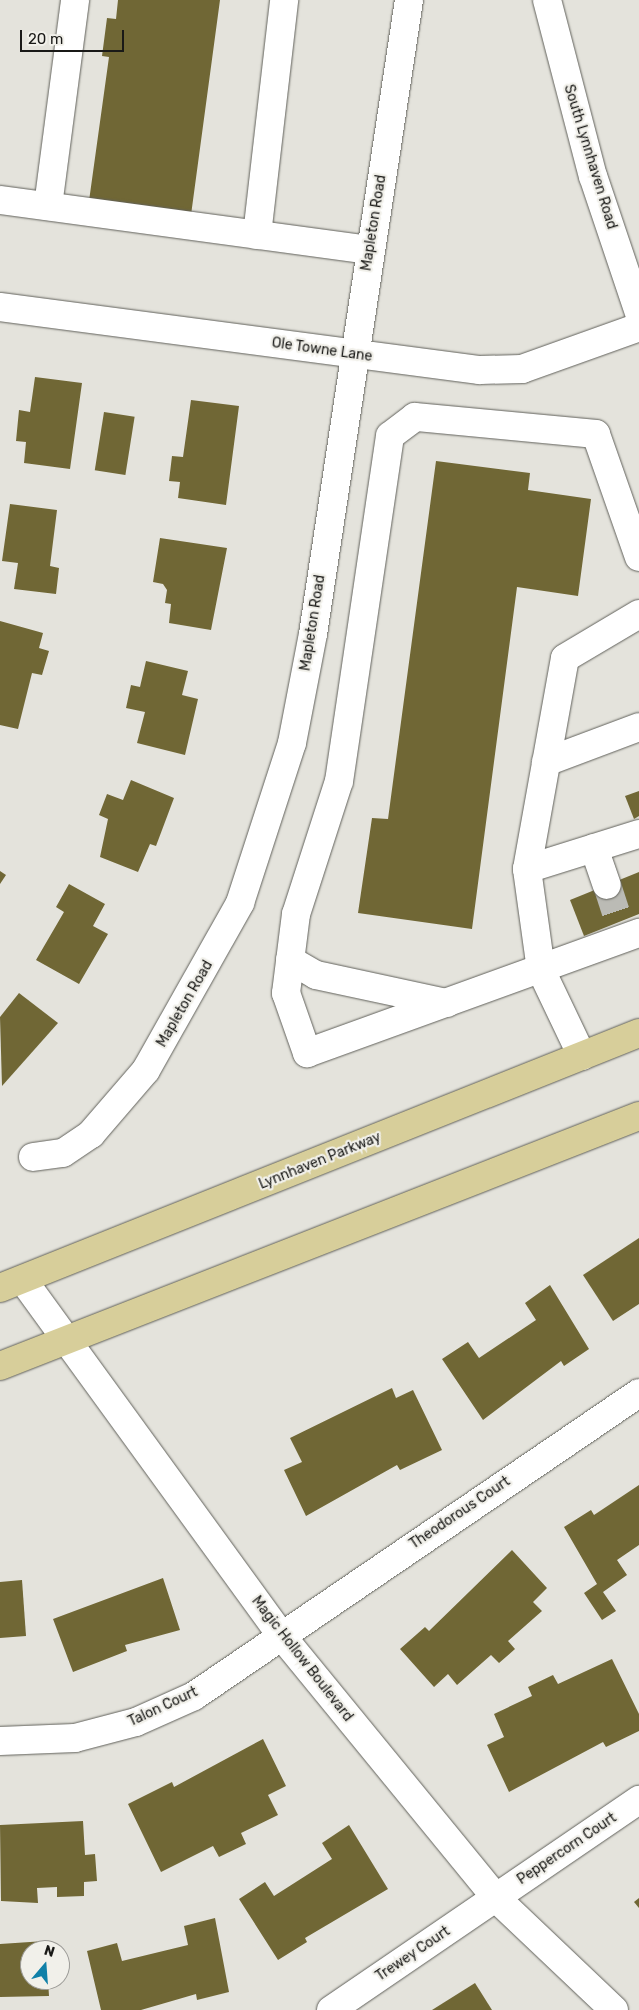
<!DOCTYPE html>
<style>
body{margin:0}
#map{position:relative;width:639px;height:2010px;overflow:hidden;background:#e4e3dc;font-family:Rubik,sans-serif}
div>[style]{position:absolute}
.building>*{inset:0;background:#706735;transform-origin:0 0}
.minor-tunnel>*{height:28px;margin-top:-14px;transform-origin:0;background:repeating-linear-gradient(90deg,#bbbbb5 0 28px,transparent 0 42px)}
.roads{filter:drop-shadow(0 0 1px #61615b) drop-shadow(0 0 1px #61615b)}
.minor>*{height:28px;margin:-14px;padding:0 14px;transform-origin:14px;border-radius:14px;background:#fff}
.major>*{height:28px;margin:-14px;padding:0 14px;transform-origin:14px;border-radius:14px;background:#d7ce9a}
span{translate:-50% -50%;white-space:nowrap;text-align:center;line-height:1.15;-webkit-text-stroke:4.5px #f1f0ea;paint-order:stroke}
.street-label{font-size:14px;color:#191917}
.north{position:absolute;left:20px;top:1940px;width:50px;height:50px;box-sizing:border-box;background:#f1f0ea;border:1px solid #9b9a96;border-radius:50%;rotate:18deg;font-size:14px;font-weight:700;line-height:20px;text-align:center;color:#191917}
.north::after{content:'';display:block;margin:auto;width:18px;height:22px;background:#1080a8;clip-path:polygon(50% 0,100% 100%,50% 72%,0 100%)}
.scale{position:absolute;left:20px;top:30px;width:104px;height:22px;box-sizing:border-box;border:2px solid #191917;border-top:0;padding-left:6px;font-size:15px;line-height:18px;white-space:nowrap;color:#191917;-webkit-text-stroke:4px #f1f0ea;paint-order:stroke}
</style>
<div id="map">
<div class="building">
<i style="clip-path:polygon(118px 0,220px 0,191px 215px,89px 201px,109px 57px,102px 56px,107px 18px,116px 19px)"></i>
<i style="clip-path:polygon(35px 377px,82px 383px,70px 469px,24px 463px,26px 442px,16px 441px,19px 410px,30px 412px)"></i>
<i style="clip-path:polygon(191px 400px,239px 406px,226px 505px,178px 498px,180px 482px,169px 481px,172px 456px,183px 457px)"></i>
<i style="left:104px;top:412px;width:31px;height:59px;rotate:9deg"></i>
<i style="clip-path:polygon(436px 461px,530px 473px,528px 490px,591px 499px,578px 596px,517px 587px,472px 929px,358px 913px,372px 818px,388px 819px)"></i>
<i style="clip-path:polygon(10px 504px,57px 510px,50px 566px,59px 568px,56px 594px,14px 589px,18px 563px,2px 561px)"></i>
<i style="clip-path:polygon(160px 538px,227px 548px,211px 630px,169px 623px,171px 604px,165px 603px,167px 590px,163px 584px,153px 582px)"></i>
<i style="clip-path:polygon(0 621px,43px 633px,39px 648px,49px 651px,42px 675px,32px 673px,18px 729px,0 725px)"></i>
<i style="clip-path:polygon(146px 661px,188px 671px,182px 695px,198px 699px,185px 755px,137px 743px,145px 712px,126px 708px,131px 685px,140px 687px)"></i>
<i style="clip-path:polygon(131px 780px,174px 798px,156px 846px,150px 844px,138px 872px,100px 857px,108px 819px,99px 815px,107px 794px,123px 800px)"></i>
<i style="clip-path:polygon(639px 791px,639px 816px,634px 819px,625px 796px)"></i>
<i style="clip-path:polygon(0 871px,6px 875px,0 884px)"></i>
<i style="clip-path:polygon(639px 872px,639px 914px,584px 936px,570px 900px)"></i>
<i style="clip-path:polygon(69px 884px,105px 904px,93px 926px,108px 934px,79px 984px,36px 960px,64px 912px,56px 907px)"></i>
<i style="clip-path:polygon(19px 993px,58px 1023px,2px 1086px,0 1017px)"></i>
<i style="clip-path:polygon(639px 1238px,639px 1304px,613px 1321px,583px 1275px)"></i>
<i style="clip-path:polygon(550px 1285px,589px 1349px,564px 1366px,561px 1361px,483px 1420px,442px 1359px,468px 1342px,479px 1358px,536px 1320px,525px 1303px)"></i>
<i style="clip-path:polygon(392px 1388px,396px 1398px,413px 1390px,442px 1450px,400px 1470px,397px 1465px,306px 1516px,284px 1470px,302px 1462px,290px 1438px)"></i>
<i style="clip-path:polygon(639px 1485px,639px 1545px,617px 1560px,627px 1575px,603px 1592px,616px 1611px,602px 1620px,584px 1593px,597px 1584px,564px 1527px,591px 1510px,594px 1515px)"></i>
<i style="clip-path:polygon(512px 1550px,547px 1588px,533px 1602px,542px 1611px,508px 1641px,515px 1649px,499px 1663px,491px 1655px,457px 1685px,448px 1674px,434px 1687px,400px 1649px,425px 1627px,429px 1631px)"></i>
<i style="clip-path:polygon(163px 1578px,180px 1630px,125px 1645px,127px 1651px,73px 1672px,53px 1619px)"></i>
<i style="clip-path:polygon(22px 1580px,26px 1636px,0 1638px,0 1582px)"></i>
<i style="clip-path:polygon(612px 1659px,639px 1714px,639px 1731px,606px 1747px,603px 1742px,509px 1792px,487px 1745px,504px 1737px,494px 1714px,532px 1696px,528px 1687px,553px 1675px,558px 1684px)"></i>
<i style="clip-path:polygon(263px 1739px,286px 1786px,268px 1795px,278px 1815px,241px 1833px,246px 1844px,219px 1857px,213px 1846px,161px 1872px,128px 1804px,172px 1782px,174px 1787px)"></i>
<i style="clip-path:polygon(83px 1821px,85px 1855px,95px 1854px,97px 1881px,84px 1882px,84px 1896px,57px 1897px,57px 1887px,37px 1888px,38px 1903px,1px 1901px,0 1825px)"></i>
<i style="clip-path:polygon(349px 1825px,388px 1889px,305px 1938px,307px 1942px,278px 1960px,239px 1899px,265px 1882px,274px 1896px,332px 1859px,322px 1843px)"></i>
<i style="clip-path:polygon(639px 1898px,639px 1908px,634px 1902px)"></i>
<i style="clip-path:polygon(215px 1918px,229px 1992px,197px 2000px,196px 1994px,141px 2010px,101px 2010px,87px 1951px,117px 1943px,122px 1961px,188px 1945px,184px 1926px)"></i>
<i style="clip-path:polygon(45px 1941px,46px 1950px,30px 1950px,30px 1980px,48px 1980px,49px 1996px,0 1997px,0 1944px)"></i>
<i style="clip-path:polygon(475px 1983px,492px 2010px,432px 2010px)"></i>
</div>
<div class="minor-tunnel">
<i style="left:607px;top:885px;width:39px;rotate:72deg"></i>
</div>
<div class="roads">
<div class="minor">
<i style="left:547px;top:0;width:182px;rotate:75.4deg"></i>
<i style="left:593px;top:176px;width:145px;rotate:71.4deg"></i>
<i style="left:0;top:200px;width:373px;rotate:7.7deg"></i>
<i style="left:48px;top:206px;width:208px;rotate:-82.5deg"></i>
<i style="left:257px;top:235px;width:237px;rotate:-83.4deg"></i>
<i style="left:0;top:307px;width:484px;rotate:7.5deg"></i>
<i style="left:480px;top:370px;width:42px;rotate:-1.4deg"></i>
<i style="left:522px;top:369px;width:124px;rotate:-19.7deg"></i>
<i style="left:639px;top:557px;width:130px;rotate:-109.3deg"></i>
<i style="left:596px;top:434px;width:182px;rotate:-174.6deg"></i>
<i style="left:415px;top:417px;width:31px;rotate:143deg"></i>
<i style="left:390px;top:436px;width:349px;rotate:98.4deg"></i>
<i style="left:339px;top:781px;width:140px;rotate:107.9deg"></i>
<i style="left:296px;top:914px;width:80px;rotate:97.2deg"></i>
<i style="left:286px;top:993px;width:64px;rotate:70.7deg"></i>
<i style="left:307px;top:1053px;width:353px;rotate:-19.9deg"></i>
<i style="left:546px;top:762px;width:99px;rotate:-20.6deg"></i>
<i style="left:594px;top:848px;width:39px;rotate:71deg"></i>
<i style="left:527px;top:869px;width:117px;rotate:-17.4deg"></i>
<i style="left:290px;top:960px;width:30px;rotate:30deg"></i>
<i style="left:316px;top:975px;width:134px;rotate:12.1deg"></i>
<i style="left:582px;top:1056px;width:95px;rotate:-115.5deg"></i>
<i style="left:541px;top:970px;width:102px;rotate:-97.9deg"></i>
<i style="left:527px;top:869px;width:214px;rotate:-79.8deg"></i>
<i style="left:565px;top:658px;width:86px;rotate:-30.7deg"></i>
<i style="left:33px;top:1157px;width:30px;rotate:-8deg"></i>
<i style="left:63px;top:1153px;width:34px;rotate:-34deg"></i>
<i style="left:91px;top:1134px;width:84px;rotate:-49.3deg"></i>
<i style="left:146px;top:1070px;width:192px;rotate:-60.6deg"></i>
<i style="left:240px;top:903px;width:168px;rotate:-72deg"></i>
<i style="left:292px;top:743px;width:111px;rotate:-79.1deg"></i>
<i style="left:313px;top:634px;width:641px;rotate:-81.39deg"></i>
<i style="left:23px;top:1280px;width:437px;rotate:54deg"></i>
<i style="left:280px;top:1634px;width:340px;rotate:50.7deg"></i>
<i style="left:495px;top:1897px;width:164px;rotate:43.5deg"></i>
<i style="left:0;top:1741px;width:75px;rotate:-2.3deg"></i>
<i style="left:75px;top:1738px;width:63px;rotate:-14.7deg"></i>
<i style="left:136px;top:1722px;width:64px;rotate:-24.1deg"></i>
<i style="left:194px;top:1696px;width:538px;rotate:-34.25deg"></i>
<i style="left:331px;top:2010px;width:373px;rotate:-34.3deg"></i>
</div>
<div class="major">
<i style="left:0;top:1288px;width:688px;rotate:-21.76deg"></i>
<i style="left:0;top:1366px;width:686px;rotate:-21.37deg"></i>
</div>
</div>
<div class="street-label">
<span style="left:590px;top:157px;rotate:73deg">South Lynnhaven Road</span>
<span style="left:374px;top:223px;rotate:-81deg">Mapleton Road</span>
<span style="left:322px;top:350px;rotate:8deg">Ole Towne Lane</span>
<span style="left:313px;top:623px;rotate:-81deg">Mapleton Road</span>
<span style="left:185px;top:1004px;rotate:-60deg">Mapleton Road</span>
<span style="left:320px;top:1161px;rotate:-22deg">Lynnhaven Parkway</span>
<span style="left:460px;top:1513px;rotate:-34deg">Theodorous Court</span>
<span style="left:302px;top:1659px;rotate:52deg">Magic Hollow Boulevard</span>
<span style="left:163px;top:1707px;rotate:-25deg">Talon Court</span>
<span style="left:567px;top:1849px;rotate:-34deg">Peppercorn Court</span>
<span style="left:413px;top:1954px;rotate:-34deg">Trewey Court</span>
</div>
<div class="north">N</div>
<div class="scale">20 m</div>
</div>
